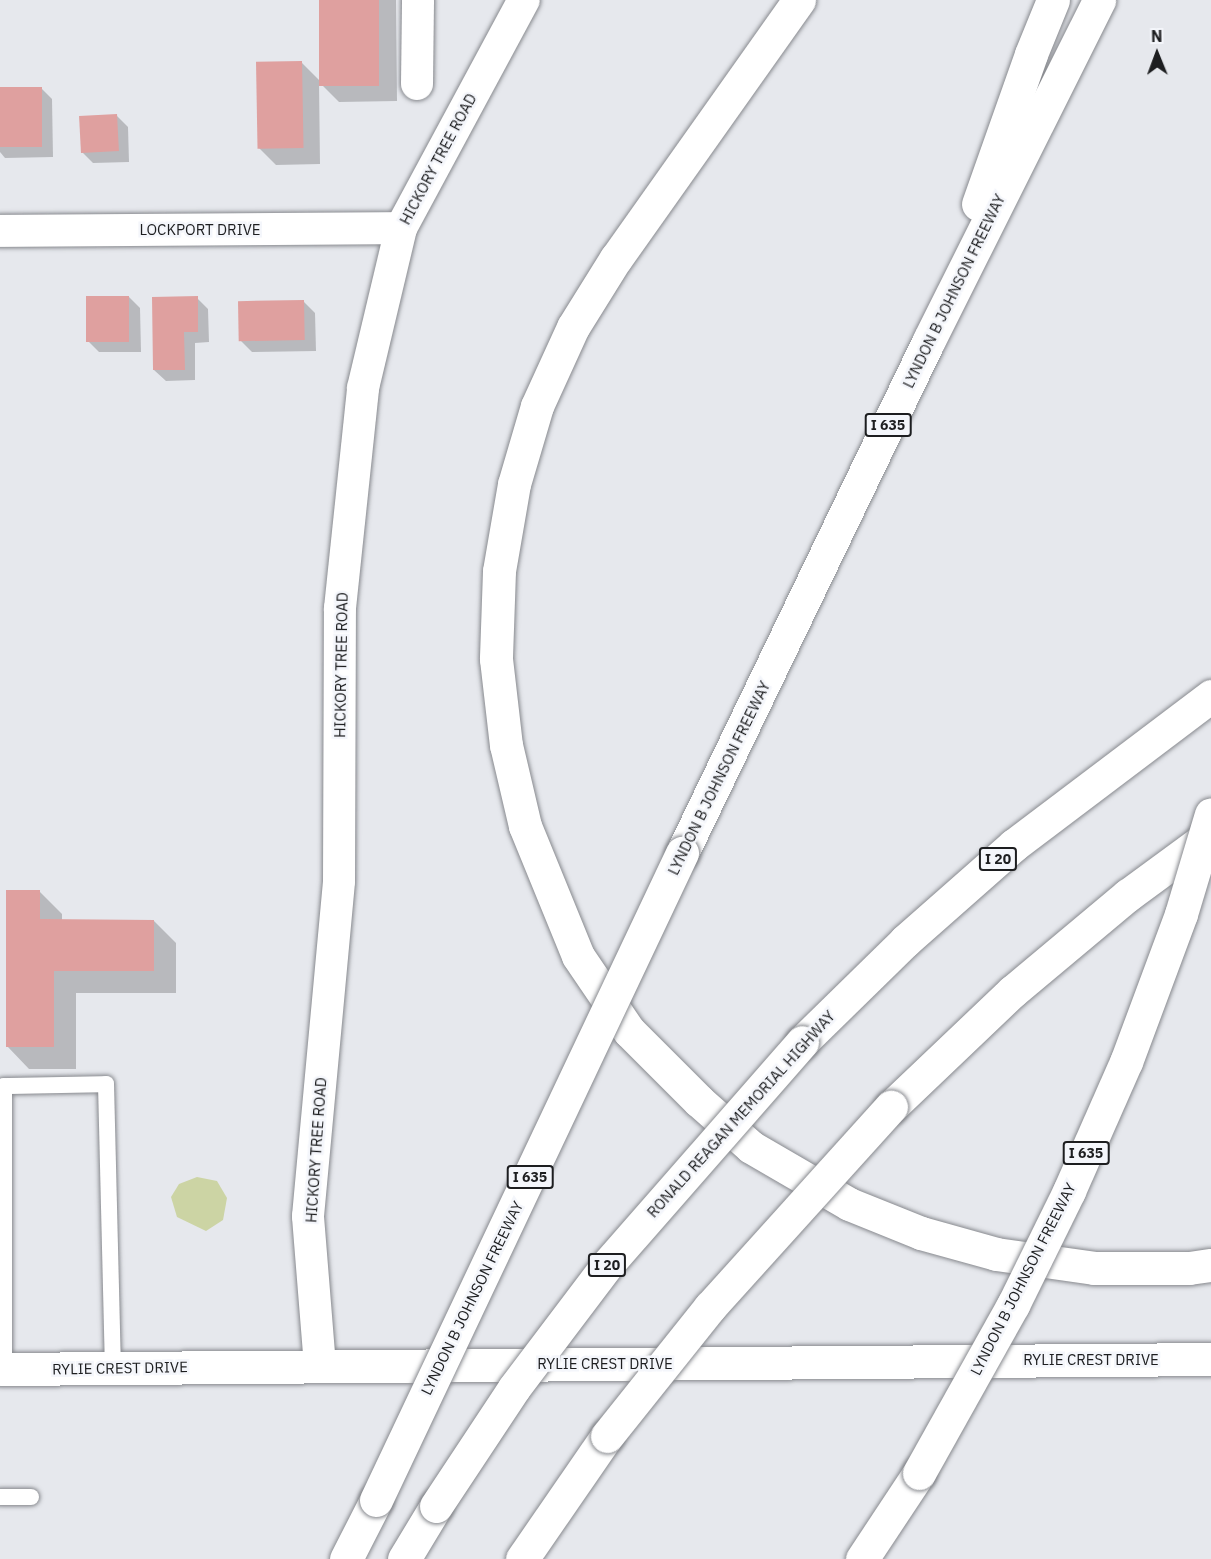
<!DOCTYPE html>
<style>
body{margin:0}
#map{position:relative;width:1211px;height:1559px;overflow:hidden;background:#e6e8ed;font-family:"IBM Plex Sans",sans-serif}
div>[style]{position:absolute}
.green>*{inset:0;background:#ccd4a4}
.shadow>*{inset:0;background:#0003}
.building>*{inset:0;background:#dfa09f;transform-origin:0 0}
.roads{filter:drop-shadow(0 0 2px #87898e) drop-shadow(0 0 2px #87898e)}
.service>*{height:16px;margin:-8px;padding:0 8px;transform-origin:8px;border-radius:8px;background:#fff}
.minor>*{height:32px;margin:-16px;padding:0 16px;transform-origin:16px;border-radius:16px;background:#fff}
.tertiary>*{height:33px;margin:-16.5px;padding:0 16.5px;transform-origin:16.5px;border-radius:16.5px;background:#fff}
.motorway>*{height:33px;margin:-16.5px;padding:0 16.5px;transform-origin:16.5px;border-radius:16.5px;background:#fff}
.bridges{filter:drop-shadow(0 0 2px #87898e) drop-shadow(0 0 2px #87898e)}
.motorway-bridge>*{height:33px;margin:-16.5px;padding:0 16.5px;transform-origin:16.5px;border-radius:16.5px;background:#fff}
span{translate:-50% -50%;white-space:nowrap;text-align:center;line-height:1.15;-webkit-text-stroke:5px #f4f6fb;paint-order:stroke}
.shield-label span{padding:2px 4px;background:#f4f6fb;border:2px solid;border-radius:4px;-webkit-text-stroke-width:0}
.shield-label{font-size:14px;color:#1d1e20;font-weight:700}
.street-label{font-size:15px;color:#1d1e20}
.north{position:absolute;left:1127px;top:24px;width:60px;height:60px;-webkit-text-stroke:4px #f4f6fb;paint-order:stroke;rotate:359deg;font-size:16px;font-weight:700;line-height:24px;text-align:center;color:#1d1e20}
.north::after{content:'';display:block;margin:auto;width:21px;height:27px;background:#1d1e20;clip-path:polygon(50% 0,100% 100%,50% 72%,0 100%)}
</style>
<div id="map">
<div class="green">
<i style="clip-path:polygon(197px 1177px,217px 1181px,227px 1198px,223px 1220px,206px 1231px,177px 1217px,171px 1197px,179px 1184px)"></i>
</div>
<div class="shadow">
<i style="clip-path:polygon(320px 0,396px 0,397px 101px,339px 102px,319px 82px,320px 164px,276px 165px,259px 148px,302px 63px,321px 82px)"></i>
<i style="clip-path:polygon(41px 88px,52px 99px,53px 157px,5px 158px,0 152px,0 89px)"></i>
<i style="clip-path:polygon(117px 116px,128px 127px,129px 162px,93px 163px,82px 152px)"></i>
<i style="clip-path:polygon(129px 297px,140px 308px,141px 352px,99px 352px,88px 341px)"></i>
<i style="clip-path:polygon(197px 298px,208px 309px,209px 342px,195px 343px,195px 380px,166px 381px,154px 370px)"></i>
<i style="clip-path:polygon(303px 301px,315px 313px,316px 351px,252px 352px,241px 341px)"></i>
<i style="clip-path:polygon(40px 892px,62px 914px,62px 921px,154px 921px,176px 943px,176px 993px,76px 993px,76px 1069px,29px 1069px,7px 1046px)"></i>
</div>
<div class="building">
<i style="left:319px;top:0;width:60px;height:86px"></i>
<i style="left:302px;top:61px;width:87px;height:46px;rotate:89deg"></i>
<i style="left:0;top:87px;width:42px;height:60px"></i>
<i style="left:117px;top:114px;width:37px;height:38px;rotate:87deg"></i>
<i style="left:86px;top:296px;width:43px;height:46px"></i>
<i style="clip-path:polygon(198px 296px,198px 332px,184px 332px,185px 370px,153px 370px,152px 297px)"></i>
<i style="left:304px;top:300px;width:40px;height:66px;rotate:89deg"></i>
<i style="clip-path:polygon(6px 890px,40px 890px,40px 919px,154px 920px,154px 971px,54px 971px,54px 1047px,6px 1047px)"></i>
</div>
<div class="roads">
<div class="service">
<i style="left:4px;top:1369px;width:283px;rotate:-90deg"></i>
<i style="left:4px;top:1086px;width:102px;rotate:-1.1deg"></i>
<i style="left:106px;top:1084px;width:284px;rotate:88.6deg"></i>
<i style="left:0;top:1497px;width:31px"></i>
</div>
<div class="minor">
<i style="left:417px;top:84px;width:84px;rotate:-89.3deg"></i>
<i style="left:0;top:231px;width:401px;rotate:-0.4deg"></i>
<i style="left:320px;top:1366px;width:150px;rotate:-94.6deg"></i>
<i style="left:308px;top:1216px;width:336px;rotate:-84.7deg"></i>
<i style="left:339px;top:881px;width:273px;rotate:-89.8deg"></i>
<i style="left:340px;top:608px;width:221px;rotate:-84deg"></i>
<i style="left:363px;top:388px;width:164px;rotate:-76.6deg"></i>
<i style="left:401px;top:228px;width:259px;rotate:-61.7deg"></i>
</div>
<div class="tertiary">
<i style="left:0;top:1369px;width:1211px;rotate:-0.47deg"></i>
</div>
<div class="motorway">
<i style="left:799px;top:0;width:316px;rotate:125.3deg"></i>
<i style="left:616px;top:258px;width:81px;rotate:121.9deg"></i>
<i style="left:573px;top:327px;width:87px;rotate:114.5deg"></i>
<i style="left:537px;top:406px;width:81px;rotate:106.4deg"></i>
<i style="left:514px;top:484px;width:88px;rotate:99.8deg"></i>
<i style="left:499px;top:571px;width:88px;rotate:92deg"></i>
<i style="left:496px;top:659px;width:87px;rotate:83.4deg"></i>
<i style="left:506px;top:745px;width:83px;rotate:76.8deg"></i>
<i style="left:525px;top:826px;width:140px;rotate:67.8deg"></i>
<i style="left:578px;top:956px;width:91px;rotate:55.8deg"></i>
<i style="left:629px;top:1031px;width:99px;rotate:45deg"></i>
<i style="left:699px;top:1101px;width:69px;rotate:41.5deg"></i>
<i style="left:751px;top:1147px;width:113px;rotate:30.2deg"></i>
<i style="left:849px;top:1204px;width:78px;rotate:21.9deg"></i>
<i style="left:921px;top:1233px;width:78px;rotate:15.6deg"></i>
<i style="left:996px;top:1254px;width:99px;rotate:8.1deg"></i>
<i style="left:1094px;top:1268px;width:95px"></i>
<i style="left:1189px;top:1268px;width:22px;rotate:-8deg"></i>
<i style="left:978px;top:204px;width:159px;rotate:-70.5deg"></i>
<i style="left:1031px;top:54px;width:58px;rotate:-67.8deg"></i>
<i style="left:682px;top:853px;width:569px;rotate:-64.29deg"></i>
<i style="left:929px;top:340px;width:380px;rotate:-63.4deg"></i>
<i style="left:802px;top:1042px;width:144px;rotate:-44.4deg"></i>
<i style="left:905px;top:941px;width:145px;rotate:-41.4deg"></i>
<i style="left:1014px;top:845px;width:247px;rotate:-37.1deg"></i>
<i style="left:891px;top:1107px;width:168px;rotate:-43.6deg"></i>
<i style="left:1013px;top:991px;width:150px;rotate:-39.9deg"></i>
<i style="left:1128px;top:895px;width:103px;rotate:-36.3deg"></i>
<i style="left:346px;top:1559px;width:66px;rotate:-63deg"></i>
<i style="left:404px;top:1559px;width:62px;rotate:-58.9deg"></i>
<i style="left:522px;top:1559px;width:150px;rotate:-55.4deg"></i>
<i style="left:862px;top:1559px;width:103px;rotate:-56.5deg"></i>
</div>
</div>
<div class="bridges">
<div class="motorway-bridge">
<i style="left:607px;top:1436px;width:165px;rotate:-51.4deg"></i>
<i style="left:710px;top:1307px;width:270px;rotate:-47.9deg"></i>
<i style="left:919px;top:1473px;width:193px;rotate:-60.8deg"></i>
<i style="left:1013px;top:1305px;width:127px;rotate:-63.8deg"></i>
<i style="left:1069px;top:1191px;width:141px;rotate:-66.2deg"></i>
<i style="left:1126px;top:1062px;width:158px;rotate:-69.6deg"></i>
<i style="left:1181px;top:914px;width:104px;rotate:-73.3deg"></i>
<i style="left:376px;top:1500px;width:716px;rotate:-64.69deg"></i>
<i style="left:436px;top:1506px;width:141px;rotate:-56.5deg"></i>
<i style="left:514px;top:1388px;width:154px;rotate:-52.9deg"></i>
<i style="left:607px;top:1265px;width:296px;rotate:-48.8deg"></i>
</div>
</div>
<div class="shield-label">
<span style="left:888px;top:425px">I 635</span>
<span style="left:998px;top:859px">I 20</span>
<span style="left:1086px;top:1153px">I 635</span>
<span style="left:530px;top:1177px">I 635</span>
<span style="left:607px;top:1265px">I 20</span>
</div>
<div class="street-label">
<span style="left:438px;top:159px;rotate:-62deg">HICKORY TREE ROAD</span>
<span style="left:200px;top:230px">LOCKPORT DRIVE</span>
<span style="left:954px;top:291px;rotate:-64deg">LYNDON B JOHNSON FREEWAY</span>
<span style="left:341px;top:665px;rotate:-89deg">HICKORY TREE ROAD</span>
<span style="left:719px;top:778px;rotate:-64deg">LYNDON B JOHNSON FREEWAY</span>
<span style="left:741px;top:1114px;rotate:-48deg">RONALD REAGAN MEMORIAL HIGHWAY</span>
<span style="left:316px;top:1150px;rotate:-86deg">HICKORY TREE ROAD</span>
<span style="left:1023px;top:1279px;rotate:-63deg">LYNDON B JOHNSON FREEWAY</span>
<span style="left:472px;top:1298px;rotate:-64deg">LYNDON B JOHNSON FREEWAY</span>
<span style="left:1091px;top:1360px">RYLIE CREST DRIVE</span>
<span style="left:605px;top:1364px">RYLIE CREST DRIVE</span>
<span style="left:120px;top:1368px;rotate:-1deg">RYLIE CREST DRIVE</span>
</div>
<div class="north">N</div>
</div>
